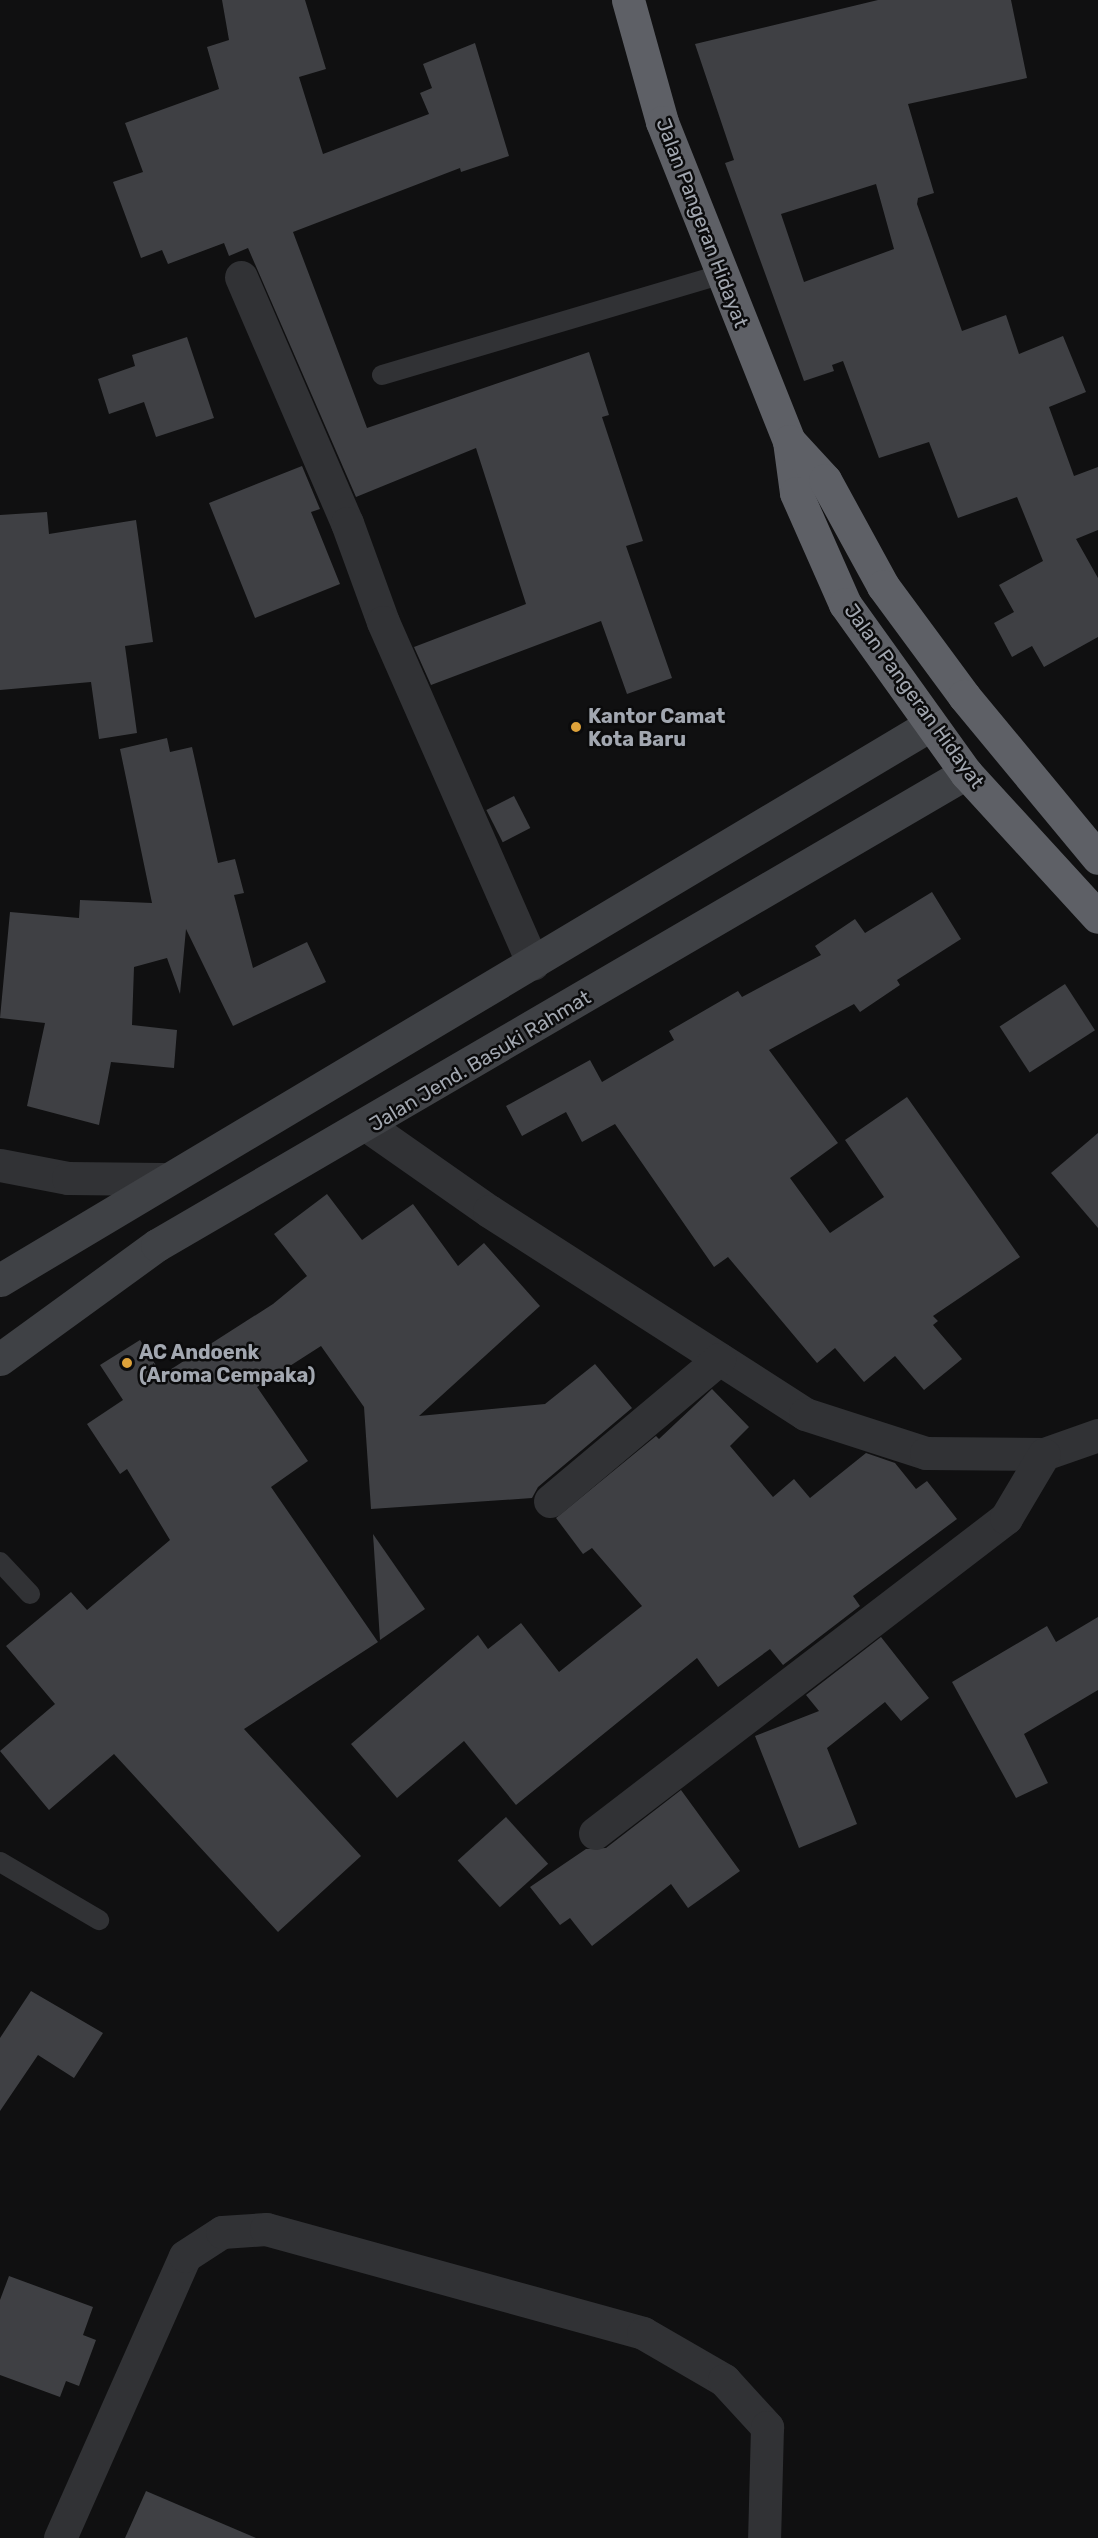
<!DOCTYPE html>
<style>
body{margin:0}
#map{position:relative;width:1098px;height:2538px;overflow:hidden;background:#101011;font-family:Rubik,sans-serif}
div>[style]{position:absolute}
.building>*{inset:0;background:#3f4044;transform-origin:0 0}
.lane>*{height:20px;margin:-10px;padding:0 10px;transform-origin:10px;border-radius:10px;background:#313235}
.street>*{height:33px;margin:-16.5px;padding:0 16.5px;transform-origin:16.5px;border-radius:16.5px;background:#313235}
.secondary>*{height:33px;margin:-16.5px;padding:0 16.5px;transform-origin:16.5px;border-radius:16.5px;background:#3f4145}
.highway>*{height:33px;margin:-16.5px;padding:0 16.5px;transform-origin:16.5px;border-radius:16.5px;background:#5e6066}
.dots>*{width:16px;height:16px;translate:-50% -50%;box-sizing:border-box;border:3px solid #0b0b0c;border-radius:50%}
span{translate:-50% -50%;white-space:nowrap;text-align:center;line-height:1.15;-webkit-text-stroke:5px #0b0b0c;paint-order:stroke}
.street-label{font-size:20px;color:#a2a7b0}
.poi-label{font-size:20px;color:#a2a7b0;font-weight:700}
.left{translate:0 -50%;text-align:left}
</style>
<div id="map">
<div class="building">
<i style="clip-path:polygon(222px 0,305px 0,326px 69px,299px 77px,323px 154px,429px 114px,420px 93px,432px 88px,423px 64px,475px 43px,509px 156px,461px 172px,460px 168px,293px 232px,367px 428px,589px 352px,609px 415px,602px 417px,643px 541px,626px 546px,672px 678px,627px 694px,601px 621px,431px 685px,414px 647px,526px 604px,476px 448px,356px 497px,248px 248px,229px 256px,224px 243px,168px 264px,162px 250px,141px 258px,113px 182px,143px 172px,125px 123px,219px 89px,207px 47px,229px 40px)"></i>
<i style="clip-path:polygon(evenodd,878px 0,1011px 0,1027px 78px,908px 104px,934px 193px,918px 198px,917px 204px,962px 331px,1006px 315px,1019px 354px,1063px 336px,1086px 392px,1049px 407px,1074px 476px,1098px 467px,1098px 530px,1076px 539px,1098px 578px,1098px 637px,1044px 667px,1032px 646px,1012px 657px,994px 623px,1014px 612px,999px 585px,1043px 561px,1017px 497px,958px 518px,929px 442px,879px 458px,843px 361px,832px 365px,834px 371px,804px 381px,725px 163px,734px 160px,695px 44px,878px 0,876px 184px,894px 249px,804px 282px,781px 214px,876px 184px)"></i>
<i style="clip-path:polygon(187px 337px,214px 418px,156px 437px,144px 402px,109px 414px,98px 379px,135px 366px,132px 355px)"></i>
<i style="clip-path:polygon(302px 466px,320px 509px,311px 512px,340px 584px,255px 618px,209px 503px)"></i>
<i style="clip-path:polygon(47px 512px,49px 534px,136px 520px,153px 642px,125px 646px,137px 733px,99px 739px,91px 682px,0 690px,0 515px)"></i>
<i style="clip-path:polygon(167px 738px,170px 752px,192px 747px,218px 863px,235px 859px,244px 893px,234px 895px,253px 968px,307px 942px,326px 982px,233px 1026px,186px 929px,180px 994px,167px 958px,134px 967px,132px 1025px,177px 1030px,174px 1068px,111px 1062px,99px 1125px,27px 1106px,45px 1023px,0 1018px,10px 912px,79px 918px,80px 900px,152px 903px,120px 749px)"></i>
<i style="left:514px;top:796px;width:36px;height:31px;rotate:63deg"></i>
<i style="clip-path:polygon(932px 892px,961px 939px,897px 980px,900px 985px,860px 1012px,854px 1004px,769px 1050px,838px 1143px,790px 1178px,830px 1233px,884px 1197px,845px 1140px,907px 1097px,1020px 1257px,933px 1316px,938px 1321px,933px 1325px,962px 1359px,924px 1390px,895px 1356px,864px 1382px,835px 1348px,817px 1363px,728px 1257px,714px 1267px,615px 1124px,582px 1142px,566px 1112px,522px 1136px,506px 1106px,590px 1060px,602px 1082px,674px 1040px,669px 1031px,738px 991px,742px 997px,821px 955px,815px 946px,855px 919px,865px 933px)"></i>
<i style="left:1065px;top:984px;width:55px;height:78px;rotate:57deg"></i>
<i style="clip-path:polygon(1098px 1133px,1098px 1228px,1051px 1173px)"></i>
<i style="clip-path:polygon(327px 1194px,362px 1240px,413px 1204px,458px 1266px,484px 1243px,540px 1306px,419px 1416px,545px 1404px,595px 1364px,632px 1408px,538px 1487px,532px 1498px,371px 1509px,364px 1407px,321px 1346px,257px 1387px,308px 1461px,271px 1487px,378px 1642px,244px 1729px,361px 1856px,278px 1932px,114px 1754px,49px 1810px,0 1751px,55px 1704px,6px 1646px,71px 1592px,87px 1610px,170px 1540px,127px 1469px,120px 1474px,87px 1424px,123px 1400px,100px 1365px,140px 1340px,162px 1375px,273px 1304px,307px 1276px,274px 1234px)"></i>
<i style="clip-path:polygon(712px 1389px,749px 1427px,730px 1446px,773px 1497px,794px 1479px,810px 1498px,866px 1453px,895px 1463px,916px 1489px,927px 1481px,957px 1519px,853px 1596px,860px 1606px,783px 1665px,770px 1649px,718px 1687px,697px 1658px,516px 1805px,464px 1741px,397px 1798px,351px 1744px,478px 1635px,488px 1649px,521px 1623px,559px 1672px,642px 1606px,592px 1548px,583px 1554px,556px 1518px,656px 1436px,659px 1439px)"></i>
<i style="clip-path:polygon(373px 1534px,425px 1609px,380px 1640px)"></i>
<i style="clip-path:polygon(1098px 1617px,1098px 1690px,1024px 1734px,1048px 1783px,1016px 1798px,952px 1682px,1047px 1626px,1056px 1642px)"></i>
<i style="clip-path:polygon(881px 1637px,929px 1698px,901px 1721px,885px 1702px,827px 1748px,857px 1824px,799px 1848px,755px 1736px,819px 1711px,806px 1695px)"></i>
<i style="clip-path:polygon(681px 1790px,740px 1871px,688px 1908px,671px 1884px,592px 1946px,570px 1918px,560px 1925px,530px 1887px,586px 1849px,606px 1848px)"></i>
<i style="left:506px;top:1817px;width:63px;height:65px;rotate:48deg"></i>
<i style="clip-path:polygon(31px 1991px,103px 2033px,74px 2078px,38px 2055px,0 2111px,0 2038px)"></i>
<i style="clip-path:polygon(9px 2276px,93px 2307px,83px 2335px,96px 2340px,79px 2386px,66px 2381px,60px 2397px,0 2375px,0 2300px)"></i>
<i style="clip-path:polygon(146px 2491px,256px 2538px,125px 2538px)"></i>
</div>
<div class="lane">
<i style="left:382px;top:375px;width:352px;rotate:-16.5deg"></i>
<i style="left:0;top:1562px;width:44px;rotate:46.8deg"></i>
<i style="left:0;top:1862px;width:115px;rotate:30.4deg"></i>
</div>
<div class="street">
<i style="left:241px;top:277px;width:268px;rotate:66.7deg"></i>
<i style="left:347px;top:523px;width:105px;rotate:70deg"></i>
<i style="left:383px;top:622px;width:373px;rotate:66.3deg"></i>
<i style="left:369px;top:1127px;width:146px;rotate:35deg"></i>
<i style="left:489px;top:1211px;width:376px;rotate:32.7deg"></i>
<i style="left:805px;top:1414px;width:127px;rotate:17.9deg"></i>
<i style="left:926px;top:1453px;width:118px;rotate:0.5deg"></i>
<i style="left:1044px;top:1454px;width:57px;rotate:-19.4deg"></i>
<i style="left:0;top:1165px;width:69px;rotate:10.8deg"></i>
<i style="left:68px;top:1178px;width:94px;rotate:0.6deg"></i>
<i style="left:550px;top:1501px;width:221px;rotate:-40deg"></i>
<i style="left:595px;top:1833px;width:518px;rotate:-37.47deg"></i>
<i style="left:1006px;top:1518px;width:74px;rotate:-59.3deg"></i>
<i style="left:60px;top:2538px;width:308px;rotate:-66.1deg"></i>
<i style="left:185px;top:2256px;width:44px;rotate:-33deg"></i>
<i style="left:222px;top:2232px;width:44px;rotate:-3.9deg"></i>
<i style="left:266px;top:2229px;width:391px;rotate:15.4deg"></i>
<i style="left:643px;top:2333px;width:94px;rotate:30.1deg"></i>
<i style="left:724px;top:2380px;width:64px;rotate:47.5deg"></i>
<i style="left:767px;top:2427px;width:111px;rotate:91.5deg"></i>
</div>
<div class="secondary">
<i style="left:0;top:1280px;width:1083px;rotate:-30.83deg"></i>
<i style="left:0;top:1359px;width:194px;rotate:-36deg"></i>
<i style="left:157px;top:1245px;width:937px;rotate:-30.26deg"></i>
</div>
<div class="highway">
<i style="left:628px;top:0;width:127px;rotate:74.4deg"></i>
<i style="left:662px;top:122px;width:343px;rotate:68.3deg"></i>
<i style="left:789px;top:441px;width:52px;rotate:82.3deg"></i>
<i style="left:796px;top:493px;width:121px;rotate:66.2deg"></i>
<i style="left:845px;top:604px;width:208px;rotate:54.4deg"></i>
<i style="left:966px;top:773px;width:195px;rotate:47.5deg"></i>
<i style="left:789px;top:441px;width:53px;rotate:47.3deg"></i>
<i style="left:825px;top:480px;width:121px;rotate:61.3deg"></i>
<i style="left:883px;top:586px;width:137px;rotate:53.6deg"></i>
<i style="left:964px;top:696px;width:210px;rotate:50.4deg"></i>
</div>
<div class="dots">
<i style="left:576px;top:727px;background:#dea23a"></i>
<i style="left:127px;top:1363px;background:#dea23a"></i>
</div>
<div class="street-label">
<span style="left:702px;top:223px;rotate:69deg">Jalan Pangeran Hidayat</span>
<span style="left:914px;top:696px;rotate:54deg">Jalan Pangeran Hidayat</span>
<span style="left:480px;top:1061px;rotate:-31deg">Jalan Jend. Basuki Rahmat</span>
</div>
<div class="poi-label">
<span class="left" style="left:588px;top:728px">Kantor Camat<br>Kota Baru</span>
<span class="left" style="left:139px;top:1364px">AC Andoenk<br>(Aroma Cempaka)</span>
</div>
</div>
